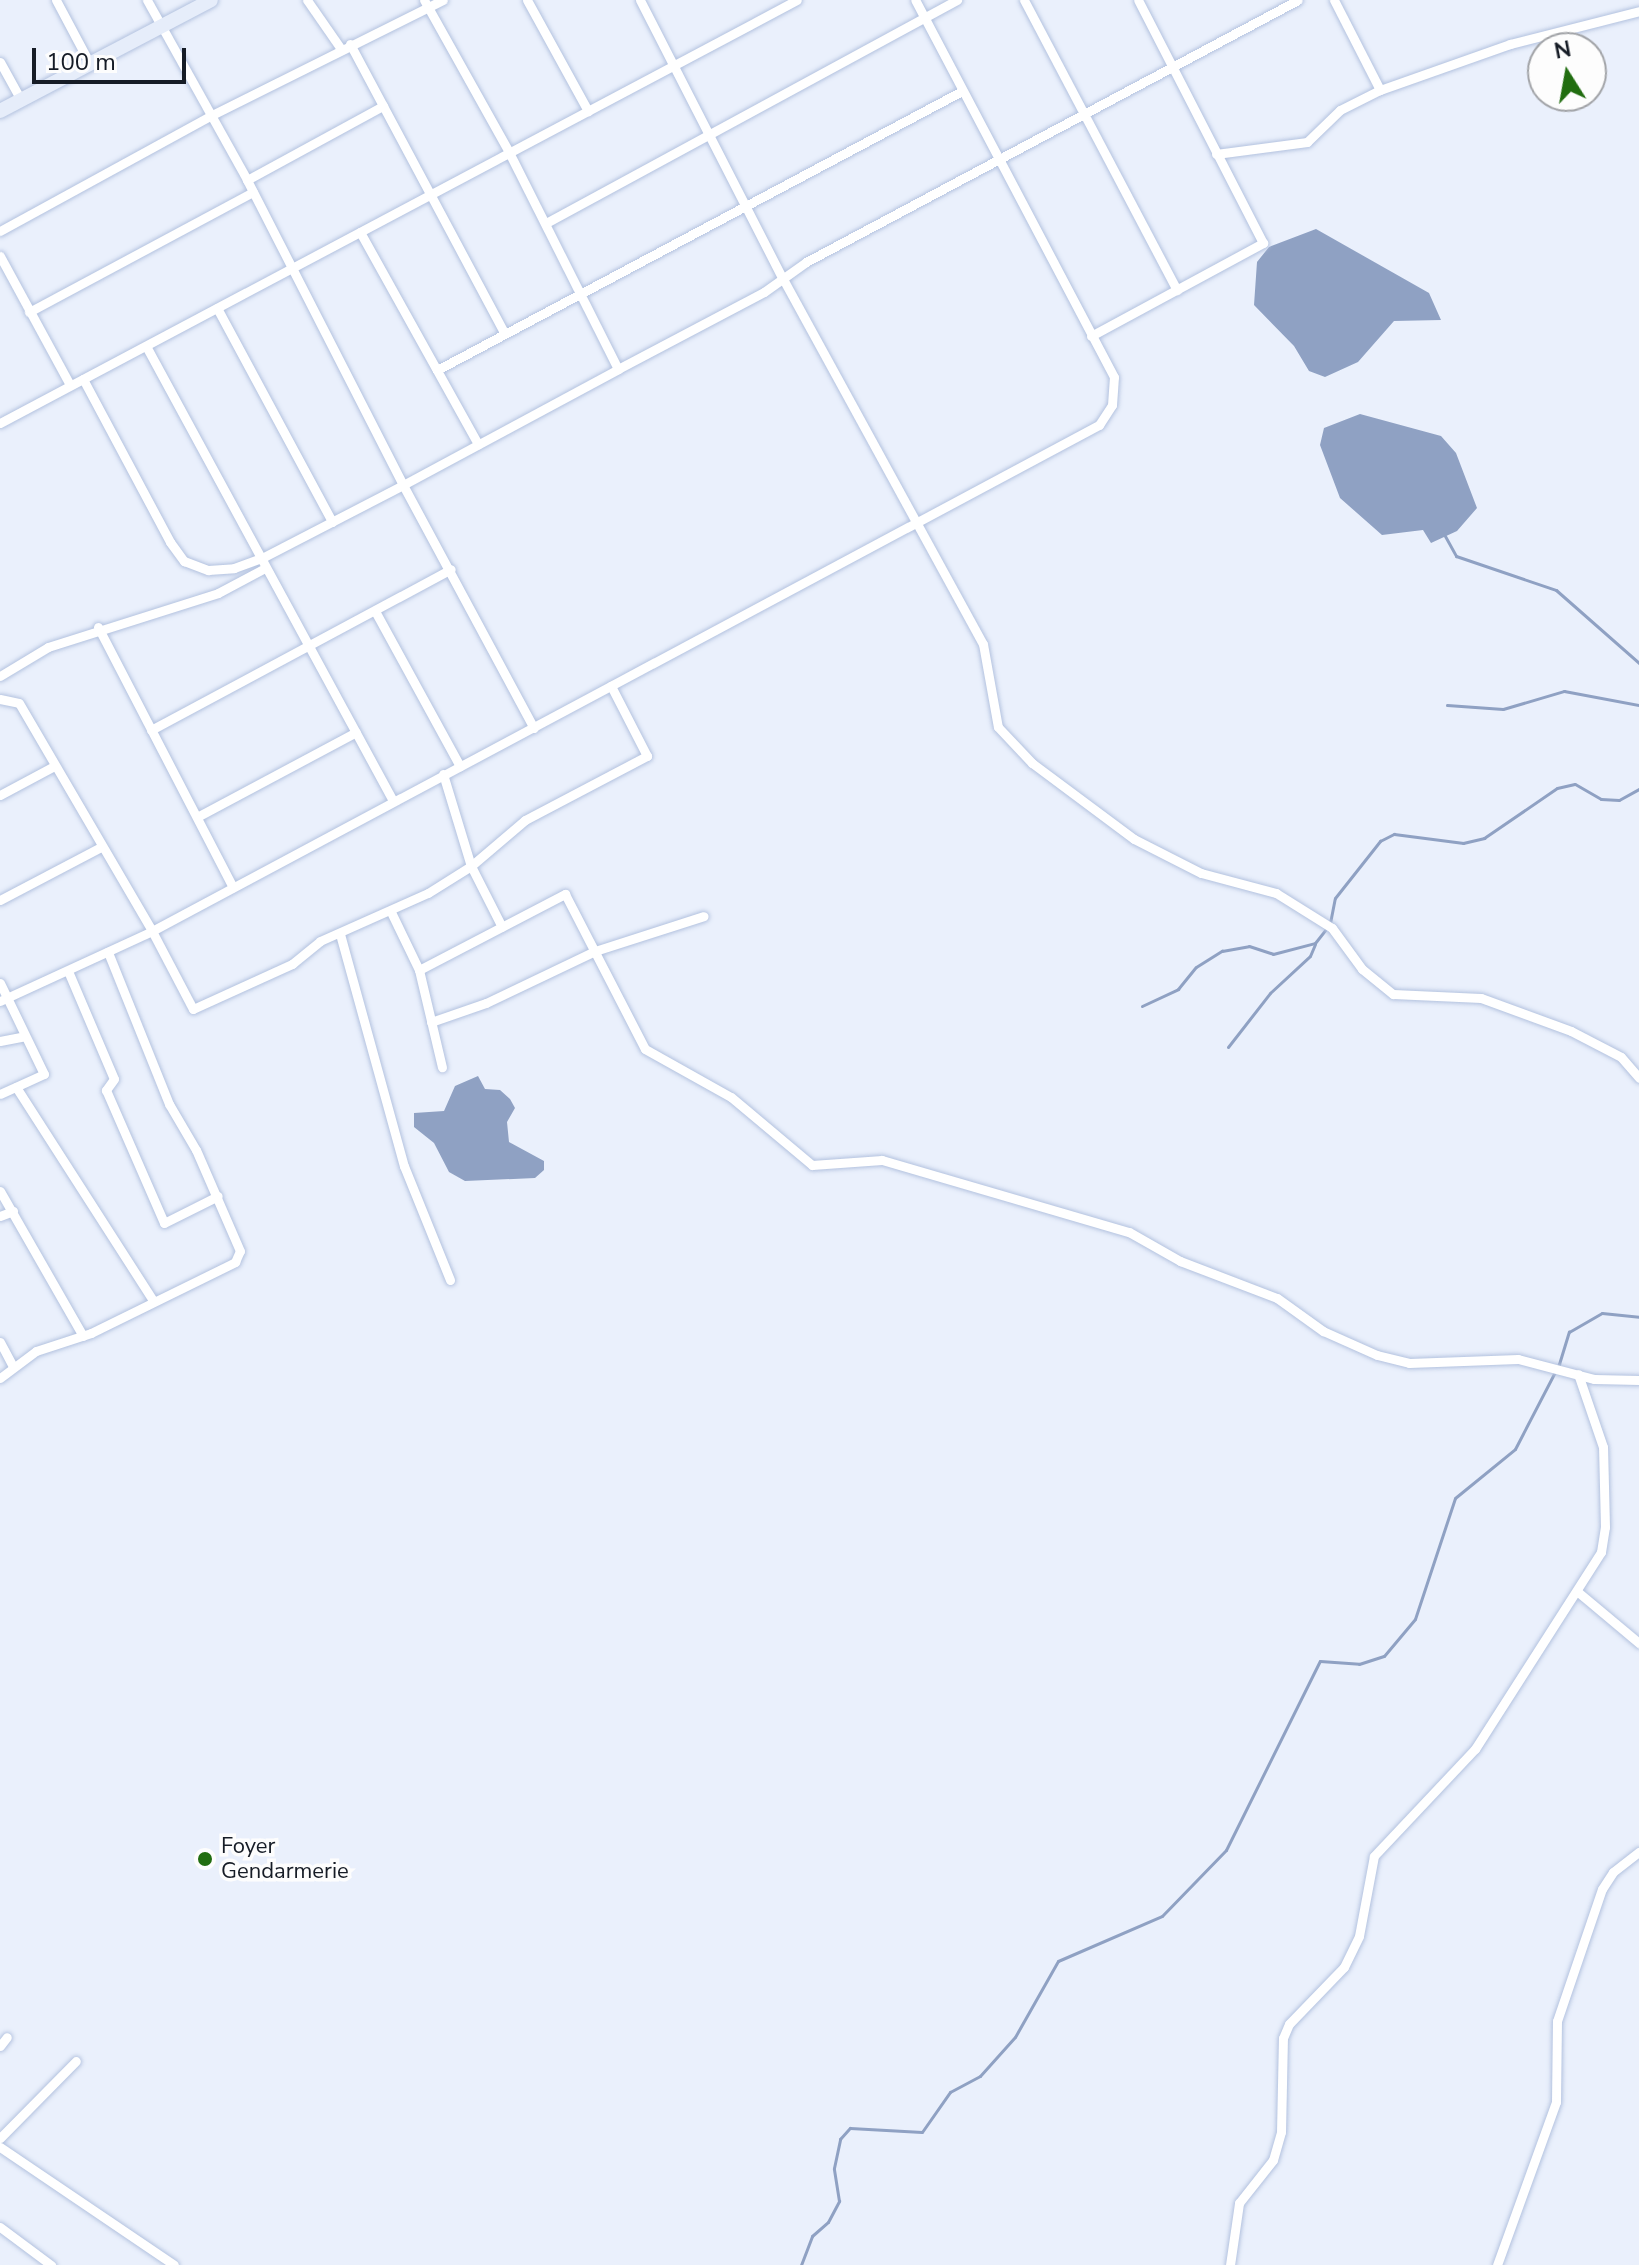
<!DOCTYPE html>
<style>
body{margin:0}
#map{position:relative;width:1639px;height:2265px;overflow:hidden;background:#eaf0fc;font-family:"Nunito Sans",sans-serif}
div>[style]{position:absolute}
.water>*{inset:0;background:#8fa1c3}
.stream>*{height:3px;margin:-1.5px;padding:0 1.5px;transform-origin:1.5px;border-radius:1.5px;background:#8fa1c3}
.roads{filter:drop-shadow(0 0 2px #b3c2df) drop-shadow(0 0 2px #b3c2df)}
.street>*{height:9px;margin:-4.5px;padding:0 4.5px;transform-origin:4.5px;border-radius:4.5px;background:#fff}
.secondary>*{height:14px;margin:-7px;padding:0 7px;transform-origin:7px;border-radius:7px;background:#e6edfa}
.dots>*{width:22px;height:22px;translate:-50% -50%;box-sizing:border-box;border:4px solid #fdfdfd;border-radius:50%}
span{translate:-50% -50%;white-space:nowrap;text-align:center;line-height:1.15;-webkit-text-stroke:7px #fdfdfd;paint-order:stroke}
.poi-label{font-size:22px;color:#161c26}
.left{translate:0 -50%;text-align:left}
.north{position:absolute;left:1527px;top:32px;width:80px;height:80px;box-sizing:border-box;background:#fdfdfd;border:2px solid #a1a3a7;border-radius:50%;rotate:349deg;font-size:22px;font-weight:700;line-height:32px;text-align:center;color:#161c26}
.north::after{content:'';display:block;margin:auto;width:28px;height:36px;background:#216d10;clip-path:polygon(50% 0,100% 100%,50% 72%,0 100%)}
.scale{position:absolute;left:32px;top:48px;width:154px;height:36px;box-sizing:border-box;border:4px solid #161c26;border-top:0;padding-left:10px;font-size:24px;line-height:28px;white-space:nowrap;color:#161c26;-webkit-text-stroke:6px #fdfdfd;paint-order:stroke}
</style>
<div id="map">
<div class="water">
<i style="clip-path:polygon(1316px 229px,1429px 293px,1441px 320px,1394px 321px,1358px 362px,1325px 377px,1309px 371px,1294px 346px,1254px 305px,1257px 262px,1269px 247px)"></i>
<i style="clip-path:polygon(1360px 414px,1441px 436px,1456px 453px,1477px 508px,1457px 531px,1431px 543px,1423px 530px,1382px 535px,1340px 498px,1320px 445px,1324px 428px)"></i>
<i style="clip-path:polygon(478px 1076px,485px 1089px,500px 1090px,510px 1099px,515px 1108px,507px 1122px,509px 1142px,544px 1161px,544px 1170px,535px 1178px,465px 1181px,449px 1172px,434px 1143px,414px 1127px,414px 1113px,444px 1111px,455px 1086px)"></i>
</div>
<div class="stream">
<i style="left:1445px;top:536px;width:23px;rotate:61deg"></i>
<i style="left:1456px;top:556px;width:106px;rotate:18.8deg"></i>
<i style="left:1556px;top:590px;width:111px;rotate:41.3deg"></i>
<i style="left:1447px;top:705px;width:56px;rotate:4.1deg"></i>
<i style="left:1503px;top:709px;width:64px;rotate:-16.4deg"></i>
<i style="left:1564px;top:691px;width:76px;rotate:10.6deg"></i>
<i style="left:1330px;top:923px;width:25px;rotate:-79deg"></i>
<i style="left:1335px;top:898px;width:73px;rotate:-51.7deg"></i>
<i style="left:1380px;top:841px;width:16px;rotate:-27deg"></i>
<i style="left:1394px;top:834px;width:70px;rotate:7.4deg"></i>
<i style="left:1463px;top:843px;width:22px;rotate:-13deg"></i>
<i style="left:1484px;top:838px;width:88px;rotate:-34.4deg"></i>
<i style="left:1557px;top:788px;width:18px;rotate:-13deg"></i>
<i style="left:1575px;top:784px;width:30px;rotate:30deg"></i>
<i style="left:1601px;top:799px;width:18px;rotate:3deg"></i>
<i style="left:1619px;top:800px;width:23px;rotate:-29deg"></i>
<i style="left:1142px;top:1006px;width:40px;rotate:-25deg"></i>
<i style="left:1178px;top:989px;width:28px;rotate:-51deg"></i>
<i style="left:1196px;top:967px;width:31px;rotate:-32deg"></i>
<i style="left:1222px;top:951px;width:27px;rotate:-10deg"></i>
<i style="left:1249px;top:946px;width:25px;rotate:18deg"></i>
<i style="left:1273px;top:954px;width:43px;rotate:-14.7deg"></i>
<i style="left:1315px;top:943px;width:18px;rotate:-52deg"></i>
<i style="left:1228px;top:1047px;width:68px;rotate:-52.1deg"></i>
<i style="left:1270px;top:993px;width:54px;rotate:-42.8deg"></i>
<i style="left:1310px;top:956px;width:13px;rotate:-67deg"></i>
<i style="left:801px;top:2265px;width:31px;rotate:-69deg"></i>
<i style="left:812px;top:2236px;width:21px;rotate:-41deg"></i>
<i style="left:828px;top:2222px;width:24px;rotate:-62deg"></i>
<i style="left:839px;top:2201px;width:33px;rotate:-99deg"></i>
<i style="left:834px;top:2168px;width:30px;rotate:-78deg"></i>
<i style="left:840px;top:2139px;width:15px;rotate:-48deg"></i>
<i style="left:850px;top:2128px;width:72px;rotate:3.2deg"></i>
<i style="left:922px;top:2132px;width:49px;rotate:-55deg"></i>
<i style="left:950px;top:2092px;width:34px;rotate:-28deg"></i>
<i style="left:980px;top:2076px;width:52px;rotate:-48.1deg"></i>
<i style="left:1015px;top:2037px;width:87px;rotate:-60.5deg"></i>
<i style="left:1058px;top:1961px;width:113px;rotate:-23.4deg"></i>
<i style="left:1162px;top:1916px;width:92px;rotate:-45.9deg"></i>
<i style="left:1226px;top:1850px;width:211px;rotate:-63.6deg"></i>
<i style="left:1320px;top:1661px;width:39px;rotate:4deg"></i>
<i style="left:1359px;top:1664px;width:26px;rotate:-18deg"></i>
<i style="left:1384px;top:1656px;width:48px;rotate:-50deg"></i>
<i style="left:1415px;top:1619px;width:127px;rotate:-71.7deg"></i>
<i style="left:1455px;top:1498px;width:77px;rotate:-39.2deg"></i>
<i style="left:1515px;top:1449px;width:96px;rotate:-62.6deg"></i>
<i style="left:1559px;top:1364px;width:34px;rotate:-73deg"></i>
<i style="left:1569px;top:1332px;width:38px;rotate:-30deg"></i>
<i style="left:1602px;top:1313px;width:37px;rotate:6deg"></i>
</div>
<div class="roads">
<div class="street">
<i style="left:56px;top:0;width:72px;rotate:62deg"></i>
<i style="left:147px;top:0;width:206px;rotate:60.9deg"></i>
<i style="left:247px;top:180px;width:343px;rotate:62.9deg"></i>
<i style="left:403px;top:485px;width:244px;rotate:-28.3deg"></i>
<i style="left:618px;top:369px;width:243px;rotate:-116.7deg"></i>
<i style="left:509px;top:152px;width:174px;rotate:-119.2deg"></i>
<i style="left:307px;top:0;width:60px;rotate:55.2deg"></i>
<i style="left:527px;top:0;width:127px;rotate:61.2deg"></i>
<i style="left:640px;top:0;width:311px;rotate:62.9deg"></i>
<i style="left:782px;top:277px;width:418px;rotate:61.3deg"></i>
<i style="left:983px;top:644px;width:84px;rotate:79.8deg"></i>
<i style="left:998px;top:727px;width:50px;rotate:46.6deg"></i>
<i style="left:1032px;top:763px;width:127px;rotate:36.7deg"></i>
<i style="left:1134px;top:839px;width:75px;rotate:26.9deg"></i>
<i style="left:1201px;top:873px;width:78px;rotate:14.9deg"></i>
<i style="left:1276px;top:893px;width:66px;rotate:32deg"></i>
<i style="left:1332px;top:928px;width:51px;rotate:53.8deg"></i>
<i style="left:1362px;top:969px;width:40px;rotate:39deg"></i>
<i style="left:1393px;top:994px;width:88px;rotate:2.6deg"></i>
<i style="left:1481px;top:998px;width:96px;rotate:20.1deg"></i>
<i style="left:1571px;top:1031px;width:56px;rotate:27.5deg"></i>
<i style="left:1621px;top:1057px;width:28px;rotate:49deg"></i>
<i style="left:1024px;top:0;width:328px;rotate:62.2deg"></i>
<i style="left:1334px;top:0;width:101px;rotate:62.9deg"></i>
<i style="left:350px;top:44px;width:327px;rotate:61.9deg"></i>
<i style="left:0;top:62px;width:43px;rotate:61.1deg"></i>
<i style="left:1216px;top:154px;width:92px;rotate:-7.5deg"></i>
<i style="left:1307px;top:142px;width:46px;rotate:-44.1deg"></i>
<i style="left:1340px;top:110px;width:45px;rotate:-26.6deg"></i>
<i style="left:1380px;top:90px;width:138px;rotate:-19.5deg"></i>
<i style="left:1510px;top:44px;width:133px;rotate:-14.3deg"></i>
<i style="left:247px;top:180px;width:155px;rotate:-28.6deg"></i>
<i style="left:546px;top:223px;width:468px;rotate:-28.5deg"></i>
<i style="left:0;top:231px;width:242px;rotate:-28.7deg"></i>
<i style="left:212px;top:115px;width:258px;rotate:-26.5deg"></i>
<i style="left:360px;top:232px;width:243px;rotate:60.9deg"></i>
<i style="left:0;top:256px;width:147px;rotate:61.5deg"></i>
<i style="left:217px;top:308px;width:243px;rotate:61.7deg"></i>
<i style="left:29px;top:312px;width:254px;rotate:-28.2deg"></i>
<i style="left:1091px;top:336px;width:196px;rotate:-28.4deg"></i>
<i style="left:1263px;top:243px;width:273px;rotate:-117.2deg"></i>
<i style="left:146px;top:346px;width:518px;rotate:61.5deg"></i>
<i style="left:618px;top:369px;width:165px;rotate:-27.8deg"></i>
<i style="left:764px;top:292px;width:52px;rotate:-35.5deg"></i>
<i style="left:806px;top:262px;width:557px;rotate:-28.04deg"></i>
<i style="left:437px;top:370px;width:595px;rotate:-27.99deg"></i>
<i style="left:83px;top:379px;width:185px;rotate:61.9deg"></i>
<i style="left:170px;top:542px;width:24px;rotate:54deg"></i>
<i style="left:184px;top:561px;width:26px;rotate:21deg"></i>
<i style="left:208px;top:570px;width:26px;rotate:-4deg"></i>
<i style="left:234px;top:568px;width:32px;rotate:-20deg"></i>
<i style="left:264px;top:557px;width:157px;rotate:-27.4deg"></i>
<i style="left:403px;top:485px;width:276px;rotate:61.7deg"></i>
<i style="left:0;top:423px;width:902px;rotate:-27.96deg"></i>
<i style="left:375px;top:611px;width:177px;rotate:61.3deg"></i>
<i style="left:98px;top:627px;width:293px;rotate:62.6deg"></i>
<i style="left:0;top:676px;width:56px;rotate:-31.1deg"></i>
<i style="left:48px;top:647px;width:178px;rotate:-17.6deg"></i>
<i style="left:218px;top:593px;width:53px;rotate:-28deg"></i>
<i style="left:0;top:699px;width:19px;rotate:12deg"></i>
<i style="left:19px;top:703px;width:264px;rotate:59.7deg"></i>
<i style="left:152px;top:931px;width:1074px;rotate:-28.12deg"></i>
<i style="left:1099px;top:425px;width:24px;rotate:-57deg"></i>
<i style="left:1112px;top:405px;width:28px;rotate:-86deg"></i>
<i style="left:1114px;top:377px;width:426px;rotate:-117.8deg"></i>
<i style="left:151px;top:730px;width:340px;rotate:-28.2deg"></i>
<i style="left:443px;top:774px;width:96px;rotate:73.1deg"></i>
<i style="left:471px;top:866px;width:68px;rotate:63.1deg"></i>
<i style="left:0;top:795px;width:61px;rotate:-28.2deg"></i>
<i style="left:197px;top:817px;width:180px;rotate:-28.1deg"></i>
<i style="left:0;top:900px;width:114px;rotate:-27.7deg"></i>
<i style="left:391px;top:912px;width:64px;rotate:64.2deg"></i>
<i style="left:419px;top:970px;width:100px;rotate:76.7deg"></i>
<i style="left:340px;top:934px;width:241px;rotate:74.6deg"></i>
<i style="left:404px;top:1166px;width:123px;rotate:68deg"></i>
<i style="left:419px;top:970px;width:165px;rotate:-27.5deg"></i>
<i style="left:565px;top:894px;width:174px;rotate:62.7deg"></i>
<i style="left:645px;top:1049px;width:98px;rotate:29.2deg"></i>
<i style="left:731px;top:1097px;width:106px;rotate:40deg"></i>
<i style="left:812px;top:1165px;width:70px;rotate:-4.1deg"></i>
<i style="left:882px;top:1160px;width:257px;rotate:16.3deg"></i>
<i style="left:1129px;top:1232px;width:59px;rotate:29.6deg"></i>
<i style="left:1180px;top:1261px;width:104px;rotate:20.9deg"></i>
<i style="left:1277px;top:1298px;width:57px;rotate:35.7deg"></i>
<i style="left:1323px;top:1331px;width:59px;rotate:24deg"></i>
<i style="left:1377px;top:1355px;width:33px;rotate:14deg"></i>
<i style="left:1409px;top:1363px;width:109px;rotate:-2.1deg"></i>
<i style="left:1518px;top:1359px;width:79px;rotate:14.7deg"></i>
<i style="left:1594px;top:1379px;width:45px;rotate:1.3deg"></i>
<i style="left:68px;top:971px;width:117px;rotate:66.9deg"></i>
<i style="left:114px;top:1079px;width:14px;rotate:126deg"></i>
<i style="left:106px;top:1090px;width:145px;rotate:66.4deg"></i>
<i style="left:164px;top:1223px;width:60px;rotate:-26.6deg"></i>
<i style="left:0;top:983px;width:101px;rotate:64.2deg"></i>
<i style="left:44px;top:1074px;width:48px;rotate:155.6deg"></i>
<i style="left:0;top:1001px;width:167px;rotate:-24.7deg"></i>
<i style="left:152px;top:931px;width:88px;rotate:62.3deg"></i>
<i style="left:193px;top:1009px;width:109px;rotate:-24.4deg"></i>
<i style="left:292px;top:964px;width:36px;rotate:-39deg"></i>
<i style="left:320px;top:941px;width:118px;rotate:-24deg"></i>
<i style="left:428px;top:893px;width:51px;rotate:-32.1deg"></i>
<i style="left:471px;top:866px;width:71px;rotate:-40.4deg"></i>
<i style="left:525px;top:820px;width:138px;rotate:-27.7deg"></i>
<i style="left:647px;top:756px;width:79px;rotate:-117.2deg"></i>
<i style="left:431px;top:1022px;width:58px;rotate:-19.1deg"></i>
<i style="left:486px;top:1003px;width:121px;rotate:-25.5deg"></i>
<i style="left:595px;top:951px;width:114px;rotate:-17.8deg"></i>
<i style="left:0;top:1041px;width:25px;rotate:-11deg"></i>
<i style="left:16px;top:1087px;width:255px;rotate:57.3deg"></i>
<i style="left:0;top:1191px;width:167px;rotate:60.2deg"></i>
<i style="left:0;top:1216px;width:14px;rotate:-21deg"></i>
<i style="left:0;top:1342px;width:27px;rotate:62deg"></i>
<i style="left:0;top:1378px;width:45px;rotate:-36.9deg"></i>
<i style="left:36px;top:1351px;width:58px;rotate:-18.1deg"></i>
<i style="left:91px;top:1333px;width:161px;rotate:-26.2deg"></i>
<i style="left:235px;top:1262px;width:12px;rotate:-66deg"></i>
<i style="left:240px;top:1251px;width:110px;rotate:-113.5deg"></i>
<i style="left:196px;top:1150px;width:53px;rotate:-120.4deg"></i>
<i style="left:169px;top:1104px;width:164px;rotate:-111.9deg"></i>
<i style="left:1578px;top:1592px;width:80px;rotate:39.9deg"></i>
<i style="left:0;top:2046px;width:11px;rotate:-52deg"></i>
<i style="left:0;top:2138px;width:108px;rotate:-45.4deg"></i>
<i style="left:0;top:2147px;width:210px;rotate:34.1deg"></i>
<i style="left:0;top:2227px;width:64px;rotate:36.7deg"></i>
<i style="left:1230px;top:2265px;width:63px;rotate:-81.7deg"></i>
<i style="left:1239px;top:2203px;width:55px;rotate:-51.7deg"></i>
<i style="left:1273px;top:2160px;width:29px;rotate:-74deg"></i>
<i style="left:1281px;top:2132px;width:94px;rotate:-88.8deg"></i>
<i style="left:1283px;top:2038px;width:15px;rotate:-67deg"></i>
<i style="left:1289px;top:2024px;width:79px;rotate:-46deg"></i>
<i style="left:1344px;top:1967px;width:34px;rotate:-64deg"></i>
<i style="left:1359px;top:1936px;width:81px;rotate:-79.4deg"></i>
<i style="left:1374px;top:1856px;width:147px;rotate:-46.7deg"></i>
<i style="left:1475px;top:1749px;width:234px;rotate:-57.4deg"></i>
<i style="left:1601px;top:1552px;width:25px;rotate:-81deg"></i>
<i style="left:1605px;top:1527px;width:80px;rotate:-91.4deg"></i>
<i style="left:1603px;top:1447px;width:77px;rotate:-108.9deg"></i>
<i style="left:1497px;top:2265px;width:173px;rotate:-70.1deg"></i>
<i style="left:1556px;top:2102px;width:81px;rotate:-89.3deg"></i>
<i style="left:1557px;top:2021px;width:139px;rotate:-71.2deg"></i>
<i style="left:1602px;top:1889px;width:20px;rotate:-57deg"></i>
<i style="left:1613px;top:1872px;width:33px;rotate:-38deg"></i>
</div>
<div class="secondary">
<i style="left:0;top:111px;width:238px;rotate:-27.7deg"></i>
</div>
</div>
<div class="dots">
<i style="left:205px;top:1859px;background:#216d10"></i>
</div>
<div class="poi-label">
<span class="left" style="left:221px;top:1859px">Foyer<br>Gendarmerie</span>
</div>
<div class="north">N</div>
<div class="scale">100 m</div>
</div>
